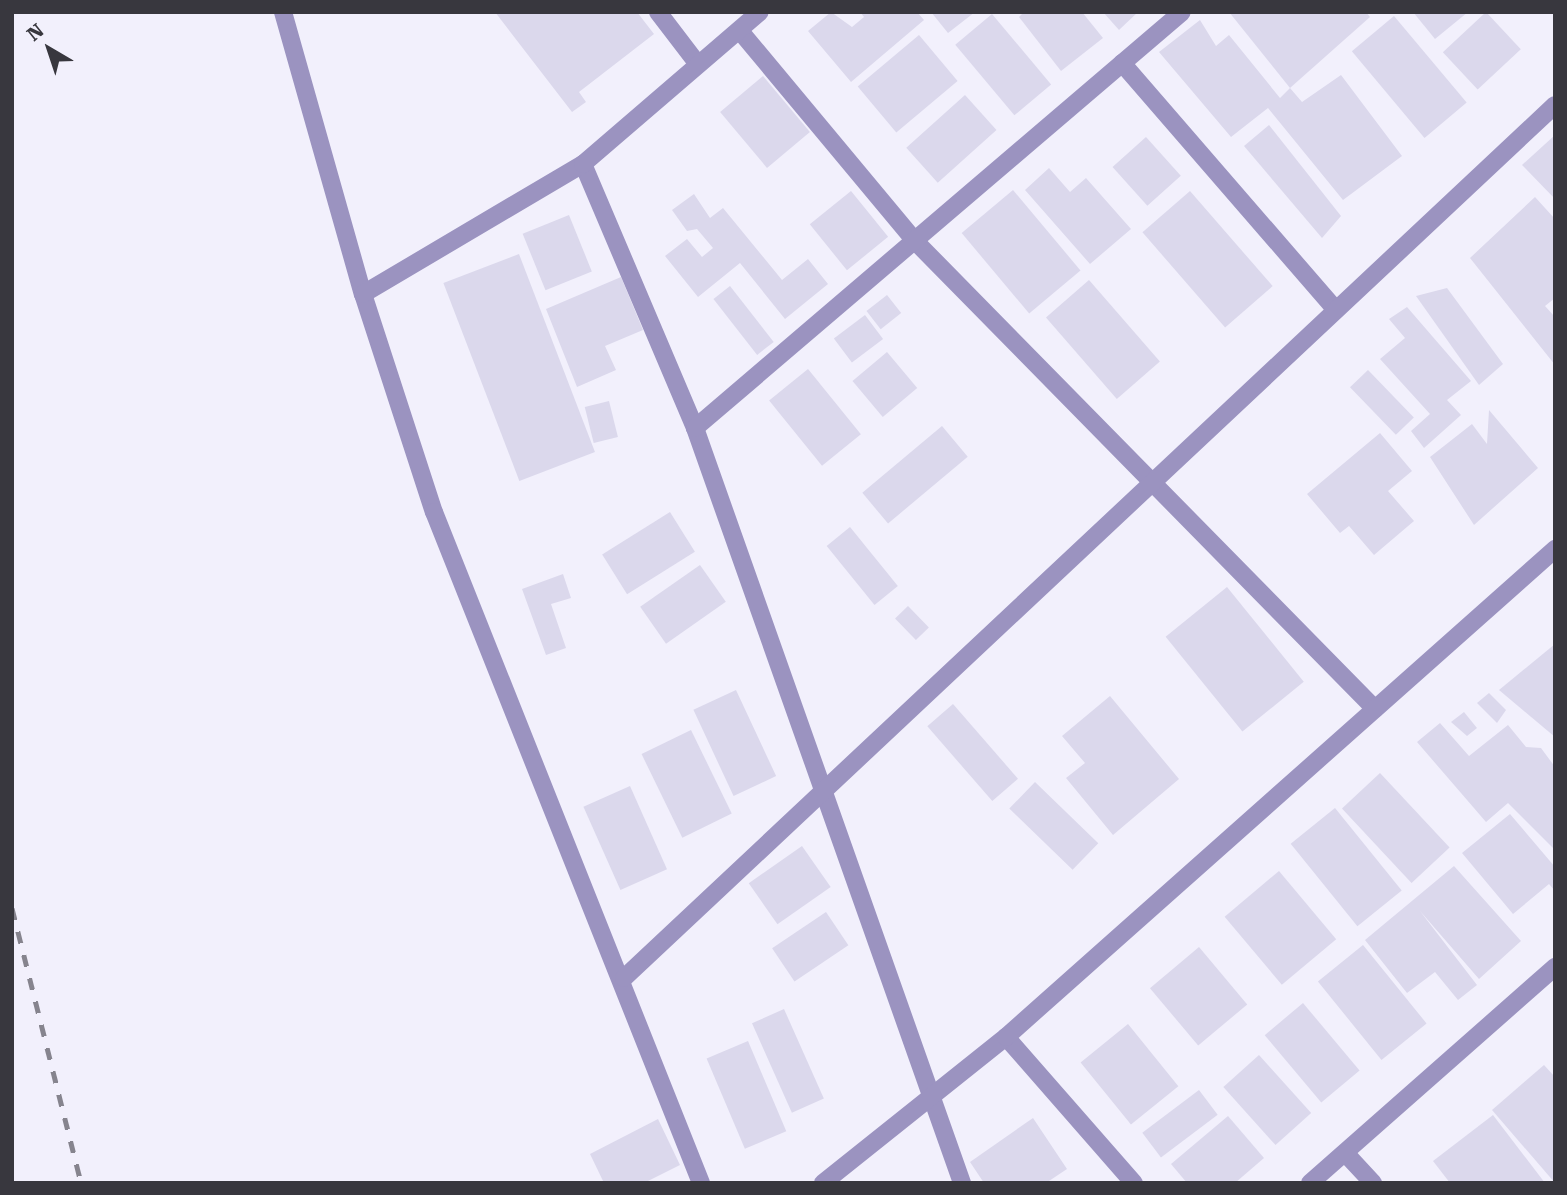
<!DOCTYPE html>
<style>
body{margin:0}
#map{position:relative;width:1567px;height:1195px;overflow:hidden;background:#f2f0fc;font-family:"Roboto Serif",serif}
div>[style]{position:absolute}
.building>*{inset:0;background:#dbd8ec;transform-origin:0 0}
.minor>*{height:18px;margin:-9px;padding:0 9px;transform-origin:9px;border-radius:9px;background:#9b93c0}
.rail>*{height:5px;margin-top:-2.5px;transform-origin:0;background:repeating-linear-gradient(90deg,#86848e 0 12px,transparent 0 24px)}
span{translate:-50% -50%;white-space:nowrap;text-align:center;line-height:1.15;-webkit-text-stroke:6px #f2f0fc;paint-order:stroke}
.frame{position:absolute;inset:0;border:14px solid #38373e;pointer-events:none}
.north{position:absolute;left:14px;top:14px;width:70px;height:70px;-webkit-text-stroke:5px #f2f0fc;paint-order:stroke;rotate:321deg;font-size:19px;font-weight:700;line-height:28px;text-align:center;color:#38373e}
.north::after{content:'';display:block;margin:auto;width:24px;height:32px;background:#38373e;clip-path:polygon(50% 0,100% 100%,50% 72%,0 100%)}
</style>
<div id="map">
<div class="building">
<i style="clip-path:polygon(495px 12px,637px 12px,654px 34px,579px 92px,586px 102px,572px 112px)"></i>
<i style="clip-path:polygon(831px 12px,852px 27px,864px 17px,860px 12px,917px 12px,924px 20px,851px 82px,808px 31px)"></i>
<i style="clip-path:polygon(931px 12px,975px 12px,948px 33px)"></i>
<i style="clip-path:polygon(1024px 12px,1082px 12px,1103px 38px,1061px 71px,1019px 17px)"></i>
<i style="clip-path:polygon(1103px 12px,1138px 12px,1119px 30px)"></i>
<i style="clip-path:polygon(1229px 12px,1366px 12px,1370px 17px,1290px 88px)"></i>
<i style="clip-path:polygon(1413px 12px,1468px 12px,1435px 39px)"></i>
<i style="left:1486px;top:12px;width:51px;height:59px;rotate:47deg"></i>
<i style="left:992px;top:14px;width:92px;height:48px;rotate:50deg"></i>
<i style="left:1394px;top:16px;width:113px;height:55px;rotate:50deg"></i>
<i style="clip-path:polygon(1200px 20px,1216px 46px,1229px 35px,1280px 98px,1290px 88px,1302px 102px,1341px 75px,1402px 156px,1343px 200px,1268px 108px,1231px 137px,1159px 52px)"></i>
<i style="left:919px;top:35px;width:60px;height:80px;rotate:50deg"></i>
<i style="left:763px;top:76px;width:73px;height:56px;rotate:50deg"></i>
<i style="left:965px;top:95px;width:47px;height:79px;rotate:48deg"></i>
<i style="clip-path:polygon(1269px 125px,1341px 216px,1322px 238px,1244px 146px)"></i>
<i style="clip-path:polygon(1555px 135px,1555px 199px,1522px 165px)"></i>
<i style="left:1146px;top:137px;width:52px;height:45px;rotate:48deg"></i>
<i style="clip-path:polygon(1049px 168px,1070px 192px,1086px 178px,1131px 229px,1090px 264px,1025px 190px)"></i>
<i style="left:1013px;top:190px;width:105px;height:67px;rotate:50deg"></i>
<i style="left:851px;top:191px;width:59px;height:53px;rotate:51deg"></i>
<i style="left:1190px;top:191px;width:126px;height:63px;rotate:49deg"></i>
<i style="clip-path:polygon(694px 194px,710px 218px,723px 208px,782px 280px,808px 259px,828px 284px,785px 319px,740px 263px,698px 297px,665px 256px,687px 239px,702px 257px,713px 248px,697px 229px,687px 231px,672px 210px)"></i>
<i style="clip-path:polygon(1535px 197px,1555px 219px,1555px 298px,1545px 306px,1555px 317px,1555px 365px,1470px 258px)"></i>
<i style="left:569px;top:215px;width:61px;height:50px;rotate:68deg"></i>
<i style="left:519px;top:254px;width:212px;height:81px;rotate:69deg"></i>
<i style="clip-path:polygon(621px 277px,643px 330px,605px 346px,616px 370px,577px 387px,546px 309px)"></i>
<i style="left:1089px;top:280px;width:108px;height:57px;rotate:49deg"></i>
<i style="left:730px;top:286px;width:71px;height:21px;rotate:52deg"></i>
<i style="clip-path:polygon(1447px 288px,1503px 364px,1479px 385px,1416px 296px)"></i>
<i style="left:887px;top:295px;width:23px;height:26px;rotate:52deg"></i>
<i style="clip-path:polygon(1407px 307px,1471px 381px,1447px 400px,1461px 415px,1424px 448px,1411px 431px,1430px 414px,1380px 359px,1405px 338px,1389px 319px)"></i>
<i style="left:865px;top:315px;width:30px;height:39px;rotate:53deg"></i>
<i style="left:887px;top:352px;width:47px;height:45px;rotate:50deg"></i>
<i style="left:808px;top:369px;width:84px;height:50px;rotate:51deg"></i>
<i style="left:1368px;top:370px;width:66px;height:25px;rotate:46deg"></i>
<i style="left:609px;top:401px;width:37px;height:25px;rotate:76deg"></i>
<i style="clip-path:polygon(1489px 410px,1538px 468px,1474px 525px,1430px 457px,1472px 424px,1487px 444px)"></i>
<i style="left:942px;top:426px;width:40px;height:104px;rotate:50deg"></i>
<i style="clip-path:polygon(1380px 433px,1412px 471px,1388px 491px,1414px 521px,1374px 555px,1349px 526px,1340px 533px,1307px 494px)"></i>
<i style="left:670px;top:512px;width:47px;height:80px;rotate:58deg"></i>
<i style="left:850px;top:527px;width:76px;height:30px;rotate:51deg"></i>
<i style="left:700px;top:565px;width:45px;height:73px;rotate:55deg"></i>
<i style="clip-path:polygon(563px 574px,571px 598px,551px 604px,566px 648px,546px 655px,522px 589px)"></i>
<i style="left:1227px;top:587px;width:122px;height:79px;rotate:51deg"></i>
<i style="left:908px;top:606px;width:30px;height:18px;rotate:46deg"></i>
<i style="clip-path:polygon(1555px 644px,1555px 737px,1499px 690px)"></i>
<i style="left:736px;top:690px;width:95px;height:47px;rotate:65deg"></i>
<i style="clip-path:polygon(1489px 693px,1506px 710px,1497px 723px,1477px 703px)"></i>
<i style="clip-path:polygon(1110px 696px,1179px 779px,1113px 835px,1066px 778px,1085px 763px,1062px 736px)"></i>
<i style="left:953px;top:704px;width:99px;height:34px;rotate:49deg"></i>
<i style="clip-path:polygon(1464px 712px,1477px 728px,1467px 736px,1451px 722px)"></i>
<i style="clip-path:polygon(1440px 723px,1469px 756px,1508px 725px,1526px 747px,1541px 748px,1555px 767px,1555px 850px,1508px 803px,1486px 822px,1417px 742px)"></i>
<i style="left:691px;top:730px;width:93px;height:55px;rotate:64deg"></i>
<i style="left:1380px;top:773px;width:102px;height:52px;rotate:47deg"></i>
<i style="left:1035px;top:782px;width:88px;height:37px;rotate:44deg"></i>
<i style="left:630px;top:786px;width:91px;height:51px;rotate:66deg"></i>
<i style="left:1335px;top:808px;width:106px;height:57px;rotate:51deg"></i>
<i style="clip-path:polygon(1510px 814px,1555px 867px,1555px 891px,1549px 884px,1513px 914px,1462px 853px)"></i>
<i style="left:802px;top:846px;width:50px;height:65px;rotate:55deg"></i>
<i style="clip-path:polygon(1454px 866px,1521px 941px,1479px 979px,1420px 911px,1477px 985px,1458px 1000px,1435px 972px,1407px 993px,1365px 940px)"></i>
<i style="left:1279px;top:871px;width:89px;height:71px;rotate:50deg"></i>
<i style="left:826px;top:912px;width:40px;height:65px;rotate:56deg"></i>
<i style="left:1363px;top:945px;width:101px;height:58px;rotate:51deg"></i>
<i style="left:1199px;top:947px;width:75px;height:64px;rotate:50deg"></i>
<i style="left:1303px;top:1003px;width:88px;height:50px;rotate:50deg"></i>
<i style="left:784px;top:1009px;width:98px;height:35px;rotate:66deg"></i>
<i style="left:1128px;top:1024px;width:80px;height:61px;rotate:51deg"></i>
<i style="left:748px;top:1041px;width:98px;height:45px;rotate:67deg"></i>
<i style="left:1259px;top:1055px;width:78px;height:48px;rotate:48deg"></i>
<i style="clip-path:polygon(1544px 1065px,1555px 1077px,1555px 1183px,1492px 1110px)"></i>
<i style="left:1199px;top:1090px;width:31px;height:71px;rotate:53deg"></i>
<i style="clip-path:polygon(1493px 1115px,1545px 1183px,1450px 1183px,1433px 1161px)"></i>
<i style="clip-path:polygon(1228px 1116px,1264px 1158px,1235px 1183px,1187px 1183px,1171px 1164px)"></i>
<i style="clip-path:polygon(1033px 1118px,1067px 1169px,1046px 1183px,984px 1183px,970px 1162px)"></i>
<i style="clip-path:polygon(658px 1119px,680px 1165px,644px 1183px,604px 1183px,590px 1154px)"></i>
</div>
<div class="minor">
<i style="left:283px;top:12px;width:293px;rotate:74.2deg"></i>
<i style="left:363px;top:294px;width:229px;rotate:72deg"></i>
<i style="left:434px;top:512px;width:722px;rotate:68.3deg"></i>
<i style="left:658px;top:12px;width:64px;rotate:52.6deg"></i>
<i style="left:740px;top:31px;width:273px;rotate:50.2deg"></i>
<i style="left:915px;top:241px;width:656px;rotate:45.49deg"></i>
<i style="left:1122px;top:63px;width:325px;rotate:49.1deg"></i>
<i style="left:583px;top:164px;width:287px;rotate:67deg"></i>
<i style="left:695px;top:428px;width:801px;rotate:70.52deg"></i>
<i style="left:363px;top:294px;width:256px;rotate:-30.6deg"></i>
<i style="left:583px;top:164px;width:233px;rotate:-40.7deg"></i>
<i style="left:695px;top:428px;width:640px;rotate:-40.5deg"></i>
<i style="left:624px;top:978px;width:1276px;rotate:-43.16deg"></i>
<i style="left:1006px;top:1037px;width:194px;rotate:48.8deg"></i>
<i style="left:1347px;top:1155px;width:38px;rotate:47deg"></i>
<i style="left:823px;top:1183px;width:234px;rotate:-38.6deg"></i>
<i style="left:1006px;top:1037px;width:735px;rotate:-41.63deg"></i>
<i style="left:1310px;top:1183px;width:327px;rotate:-41.4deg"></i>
</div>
<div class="rail">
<i style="left:12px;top:908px;width:284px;rotate:75.9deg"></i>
</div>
<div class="frame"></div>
<div class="north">N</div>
</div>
